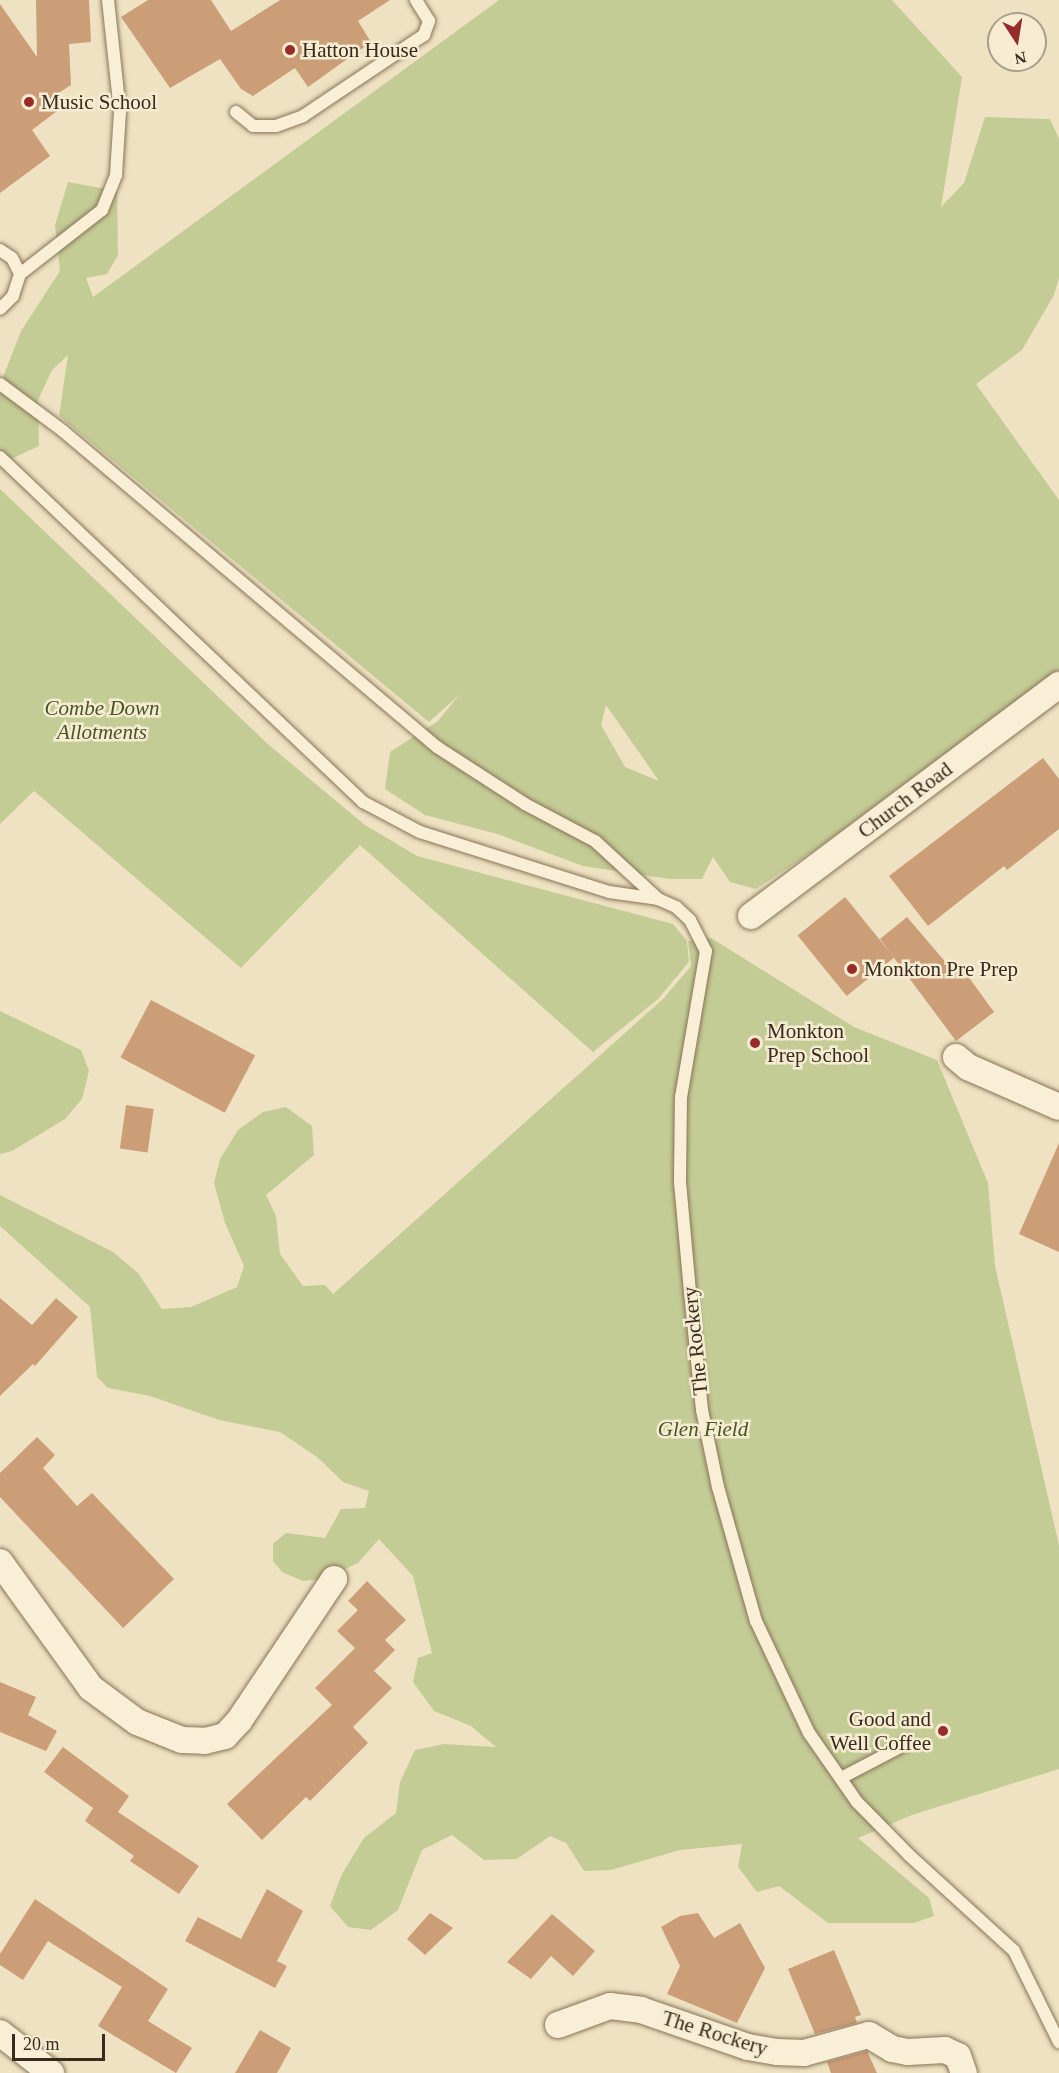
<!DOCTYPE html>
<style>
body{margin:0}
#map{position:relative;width:1059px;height:2073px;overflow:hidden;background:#eee2c2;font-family:Georgia,serif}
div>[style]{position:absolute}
.green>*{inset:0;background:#c4cc96}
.building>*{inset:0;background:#cc9e78;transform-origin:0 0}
.roads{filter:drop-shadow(0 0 2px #887459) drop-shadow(0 0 2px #887459)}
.service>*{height:12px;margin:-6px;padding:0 6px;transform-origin:6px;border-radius:6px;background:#f9efd6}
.minor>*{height:26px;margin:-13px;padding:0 13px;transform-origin:13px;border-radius:13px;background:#f9efd6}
.dots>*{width:16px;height:16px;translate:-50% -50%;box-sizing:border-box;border:3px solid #f5ecd2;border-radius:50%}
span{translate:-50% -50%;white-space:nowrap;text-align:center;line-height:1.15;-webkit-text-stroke:5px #f5ecd2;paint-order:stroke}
.poi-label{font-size:21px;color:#382b1e}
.left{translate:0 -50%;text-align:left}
.right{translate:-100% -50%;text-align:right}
.park-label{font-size:21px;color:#475424;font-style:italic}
.street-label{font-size:21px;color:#382b1e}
.north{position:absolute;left:987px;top:12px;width:60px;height:60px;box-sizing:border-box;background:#f5ecd2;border:2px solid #a99f8a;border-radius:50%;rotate:168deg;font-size:16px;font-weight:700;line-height:24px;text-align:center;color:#382b1e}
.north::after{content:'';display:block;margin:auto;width:21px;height:27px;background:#972c29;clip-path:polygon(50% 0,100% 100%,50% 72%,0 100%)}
.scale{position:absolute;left:12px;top:2034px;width:93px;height:27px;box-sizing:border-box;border:3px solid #382b1e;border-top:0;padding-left:8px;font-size:18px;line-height:21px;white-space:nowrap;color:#382b1e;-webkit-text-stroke:4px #f5ecd2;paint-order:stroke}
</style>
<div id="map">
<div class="green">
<i style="clip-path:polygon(evenodd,499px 0,892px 0,962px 77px,941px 207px,964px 183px,985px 117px,1050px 119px,1059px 139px,1059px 278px,1054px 295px,1022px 350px,976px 384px,1059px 500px,1059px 670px,821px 846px,756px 889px,730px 882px,713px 857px,702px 879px,670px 879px,583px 866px,497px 834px,425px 815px,385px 789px,390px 752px,438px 721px,459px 695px,429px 722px,59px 416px,68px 355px,52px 370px,38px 400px,39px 446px,0 464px,0 385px,21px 331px,60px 271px,55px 225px,68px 182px,117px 191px,118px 255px,107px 274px,86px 278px,93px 297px,499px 0,606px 705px,659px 781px,625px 767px,601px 725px,606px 705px)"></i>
<i style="clip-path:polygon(0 489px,270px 746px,365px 825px,417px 856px,673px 924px,687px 941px,689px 962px,658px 999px,593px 1052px,360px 845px,241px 968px,34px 791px,0 824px)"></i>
<i style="clip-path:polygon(711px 938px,854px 1027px,937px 1060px,988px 1183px,995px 1266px,1059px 1545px,1059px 1769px,912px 1815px,858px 1838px,929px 1898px,934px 1916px,914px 1923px,828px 1923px,779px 1886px,757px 1892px,738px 1867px,742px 1844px,680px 1850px,611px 1870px,584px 1871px,566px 1843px,550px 1836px,517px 1859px,484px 1860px,452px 1835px,422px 1850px,398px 1910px,371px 1930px,348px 1927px,330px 1906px,342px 1874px,364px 1838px,396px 1813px,400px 1782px,415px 1750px,444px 1744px,496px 1747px,471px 1726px,434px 1711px,413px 1682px,418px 1658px,432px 1653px,413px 1576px,379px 1539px,358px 1563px,324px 1579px,303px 1581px,282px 1572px,273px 1561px,273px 1544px,286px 1533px,325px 1538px,341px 1509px,365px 1508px,369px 1491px,343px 1482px,317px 1457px,280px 1432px,219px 1420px,150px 1396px,108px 1388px,97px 1377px,90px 1307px,0 1226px,0 1195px,113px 1252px,138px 1273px,162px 1309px,191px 1307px,237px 1287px,244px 1266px,225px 1223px,214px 1183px,220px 1159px,238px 1130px,263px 1112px,286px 1107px,312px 1126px,314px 1155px,266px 1195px,276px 1216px,280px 1254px,303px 1286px,325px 1285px,333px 1294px,663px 999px,691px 966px,688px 941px)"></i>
<i style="clip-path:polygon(0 1011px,81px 1050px,89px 1071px,82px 1099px,65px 1119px,12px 1151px,0 1154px)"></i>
</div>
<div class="building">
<i style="clip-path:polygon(36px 0,89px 0,91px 42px,69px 44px,71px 85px,54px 96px,61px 108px,32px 130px,50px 156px,0 193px,0 4px,37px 57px)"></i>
<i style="clip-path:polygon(148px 0,211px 0,231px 31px,280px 0,390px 0,358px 21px,371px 42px,308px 87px,295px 68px,253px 96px,241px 89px,220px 59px,170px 88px,121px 17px)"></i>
<i style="clip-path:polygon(1043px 758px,1059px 779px,1059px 829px,1007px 870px,1004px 866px,928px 926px,889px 876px)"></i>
<i style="left:845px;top:897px;width:78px;height:61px;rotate:51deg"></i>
<i style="clip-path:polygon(907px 917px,954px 972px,962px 968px,994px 1012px,956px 1041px,880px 939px)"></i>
<i style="left:151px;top:1000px;width:118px;height:65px;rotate:28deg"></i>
<i style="left:126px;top:1105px;width:28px;height:44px;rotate:8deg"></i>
<i style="clip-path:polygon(1059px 1143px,1059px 1252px,1019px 1234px)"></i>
<i style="clip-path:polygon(0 1298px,32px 1325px,56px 1298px,78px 1317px,35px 1366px,33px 1364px,0 1396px)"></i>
<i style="clip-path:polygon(37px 1437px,55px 1455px,43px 1468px,77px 1506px,92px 1493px,174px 1579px,123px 1628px,0 1497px,0 1473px)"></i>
<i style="clip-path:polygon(367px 1581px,406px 1620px,385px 1640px,395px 1650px,374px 1671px,392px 1688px,353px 1727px,368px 1743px,310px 1801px,306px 1797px,262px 1840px,227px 1804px,332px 1705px,315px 1688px,355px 1648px,337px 1631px,358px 1610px,348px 1601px)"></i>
<i style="clip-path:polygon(0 1682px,36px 1697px,28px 1715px,57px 1731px,46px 1751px,0 1732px)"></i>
<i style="clip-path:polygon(63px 1747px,129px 1796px,118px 1812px,199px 1866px,179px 1894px,130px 1861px,134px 1856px,85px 1821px,93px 1808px,44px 1772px)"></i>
<i style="clip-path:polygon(267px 1889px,303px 1911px,277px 1961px,287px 1966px,275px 1988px,185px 1941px,198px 1917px,241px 1939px)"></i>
<i style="clip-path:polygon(35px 1899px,168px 1989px,148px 2021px,192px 2048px,176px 2073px,98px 2026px,122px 1987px,48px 1941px,23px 1980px,0 1965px,0 1954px)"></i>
<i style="clip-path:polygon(430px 1913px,453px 1928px,425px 1955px,407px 1939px)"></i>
<i style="clip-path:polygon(698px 1913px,714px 1938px,740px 1923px,765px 1968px,737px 2023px,667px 1994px,680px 1966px,661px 1927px,680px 1916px)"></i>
<i style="clip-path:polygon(552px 1914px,595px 1951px,573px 1976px,551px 1956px,531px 1979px,507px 1962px)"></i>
<i style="clip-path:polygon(834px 1950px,861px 2015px,855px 2017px,857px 2023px,815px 2034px,788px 1969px)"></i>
<i style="clip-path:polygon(260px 2030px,291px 2048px,277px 2073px,235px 2073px)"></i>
<i style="clip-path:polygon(867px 2051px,877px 2073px,831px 2073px,827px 2062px)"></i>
</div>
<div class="roads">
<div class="service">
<i style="left:236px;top:112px;width:22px;rotate:39deg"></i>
<i style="left:253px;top:126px;width:23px"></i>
<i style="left:276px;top:126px;width:29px;rotate:-20deg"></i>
<i style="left:303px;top:116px;width:146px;rotate:-33.8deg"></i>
<i style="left:424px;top:35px;width:15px;rotate:-70deg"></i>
<i style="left:429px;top:21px;width:25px;rotate:-122deg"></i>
<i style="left:0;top:250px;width:14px;rotate:34deg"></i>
<i style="left:12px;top:258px;width:18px;rotate:63deg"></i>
<i style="left:20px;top:274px;width:23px;rotate:108deg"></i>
<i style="left:13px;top:296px;width:18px;rotate:135deg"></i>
<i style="left:20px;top:274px;width:104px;rotate:-38deg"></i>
<i style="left:102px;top:210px;width:38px;rotate:-68deg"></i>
<i style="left:116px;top:175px;width:63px;rotate:-86.4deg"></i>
<i style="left:120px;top:112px;width:113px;rotate:-96.1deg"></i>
<i style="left:0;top:384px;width:79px;rotate:36.7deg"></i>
<i style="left:63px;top:431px;width:490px;rotate:40.2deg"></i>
<i style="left:437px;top:747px;width:105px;rotate:32.9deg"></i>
<i style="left:525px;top:804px;width:79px;rotate:27.9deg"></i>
<i style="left:595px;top:841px;width:86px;rotate:42.6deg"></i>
<i style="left:0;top:457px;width:501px;rotate:43.54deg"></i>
<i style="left:363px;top:802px;width:64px;rotate:27.8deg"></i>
<i style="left:420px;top:832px;width:198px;rotate:17.6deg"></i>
<i style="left:609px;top:892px;width:49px;rotate:8.1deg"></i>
<i style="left:658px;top:899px;width:20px;rotate:24deg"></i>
<i style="left:676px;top:907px;width:19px;rotate:43deg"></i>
<i style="left:690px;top:920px;width:35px;rotate:63deg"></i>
<i style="left:706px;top:951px;width:148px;rotate:99.7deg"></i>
<i style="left:681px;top:1097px;width:85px;rotate:90.7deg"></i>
<i style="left:680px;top:1182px;width:110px;rotate:84.8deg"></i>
<i style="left:690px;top:1292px;width:119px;rotate:84.2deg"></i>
<i style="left:702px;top:1410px;width:79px;rotate:78.3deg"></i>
<i style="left:718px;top:1487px;width:139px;rotate:74.2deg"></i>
<i style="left:756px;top:1621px;width:124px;rotate:64.7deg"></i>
<i style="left:809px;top:1733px;width:84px;rotate:55.2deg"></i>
<i style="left:857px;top:1802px;width:74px;rotate:45.5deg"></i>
<i style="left:909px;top:1855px;width:142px;rotate:42.4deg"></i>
<i style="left:1014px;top:1951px;width:102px;rotate:63.7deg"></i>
<i style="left:841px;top:1778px;width:76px;rotate:-27.6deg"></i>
</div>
<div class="minor">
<i style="left:751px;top:916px;width:385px;rotate:-36.9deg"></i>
<i style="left:956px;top:1057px;width:16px;rotate:40deg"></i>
<i style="left:968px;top:1067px;width:99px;rotate:23.7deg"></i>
<i style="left:0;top:1562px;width:155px;rotate:54.2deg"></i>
<i style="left:91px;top:1688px;width:57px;rotate:36.5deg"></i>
<i style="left:137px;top:1722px;width:48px;rotate:21.8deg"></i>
<i style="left:182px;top:1740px;width:23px;rotate:2deg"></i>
<i style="left:205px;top:1741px;width:21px;rotate:-14deg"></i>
<i style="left:225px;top:1736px;width:21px;rotate:-47deg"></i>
<i style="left:239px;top:1721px;width:171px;rotate:-56.2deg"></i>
<i style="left:558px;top:2025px;width:55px;rotate:-20.1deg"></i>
<i style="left:610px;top:2006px;width:31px;rotate:7deg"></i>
<i style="left:641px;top:2010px;width:113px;rotate:19.1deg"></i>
<i style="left:748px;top:2047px;width:29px;rotate:10deg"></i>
<i style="left:777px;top:2052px;width:27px;rotate:2deg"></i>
<i style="left:804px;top:2053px;width:67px;rotate:-15.5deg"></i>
<i style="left:869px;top:2035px;width:27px;rotate:31deg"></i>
<i style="left:892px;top:2049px;width:16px;rotate:11deg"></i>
<i style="left:908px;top:2052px;width:37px;rotate:-3deg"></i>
<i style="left:945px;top:2050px;width:14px;rotate:25deg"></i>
<i style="left:958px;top:2056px;width:18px;rotate:71deg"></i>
<i style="left:0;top:2033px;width:65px;rotate:38.1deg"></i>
</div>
</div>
<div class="dots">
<i style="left:290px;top:50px;background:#972c29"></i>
<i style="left:29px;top:102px;background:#972c29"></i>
<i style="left:852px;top:969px;background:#972c29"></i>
<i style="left:755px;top:1043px;background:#972c29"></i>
<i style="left:943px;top:1731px;background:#972c29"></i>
</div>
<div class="poi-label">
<span class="left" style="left:302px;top:50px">Hatton House</span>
<span class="left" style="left:41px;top:102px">Music School</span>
<span class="left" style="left:864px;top:969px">Monkton Pre Prep</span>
<span class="left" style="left:767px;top:1043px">Monkton<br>Prep School</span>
<span class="right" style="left:931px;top:1731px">Good and<br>Well Coffee</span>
</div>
<div class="park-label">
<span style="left:102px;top:720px">Combe Down<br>Allotments</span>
<span style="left:703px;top:1429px">Glen Field</span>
</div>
<div class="street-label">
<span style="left:905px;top:800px;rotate:-37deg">Church Road</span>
<span style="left:695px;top:1341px;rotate:-96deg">The Rockery</span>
<span style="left:715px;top:2033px;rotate:17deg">The Rockery</span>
</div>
<div class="north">N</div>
<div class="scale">20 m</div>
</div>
